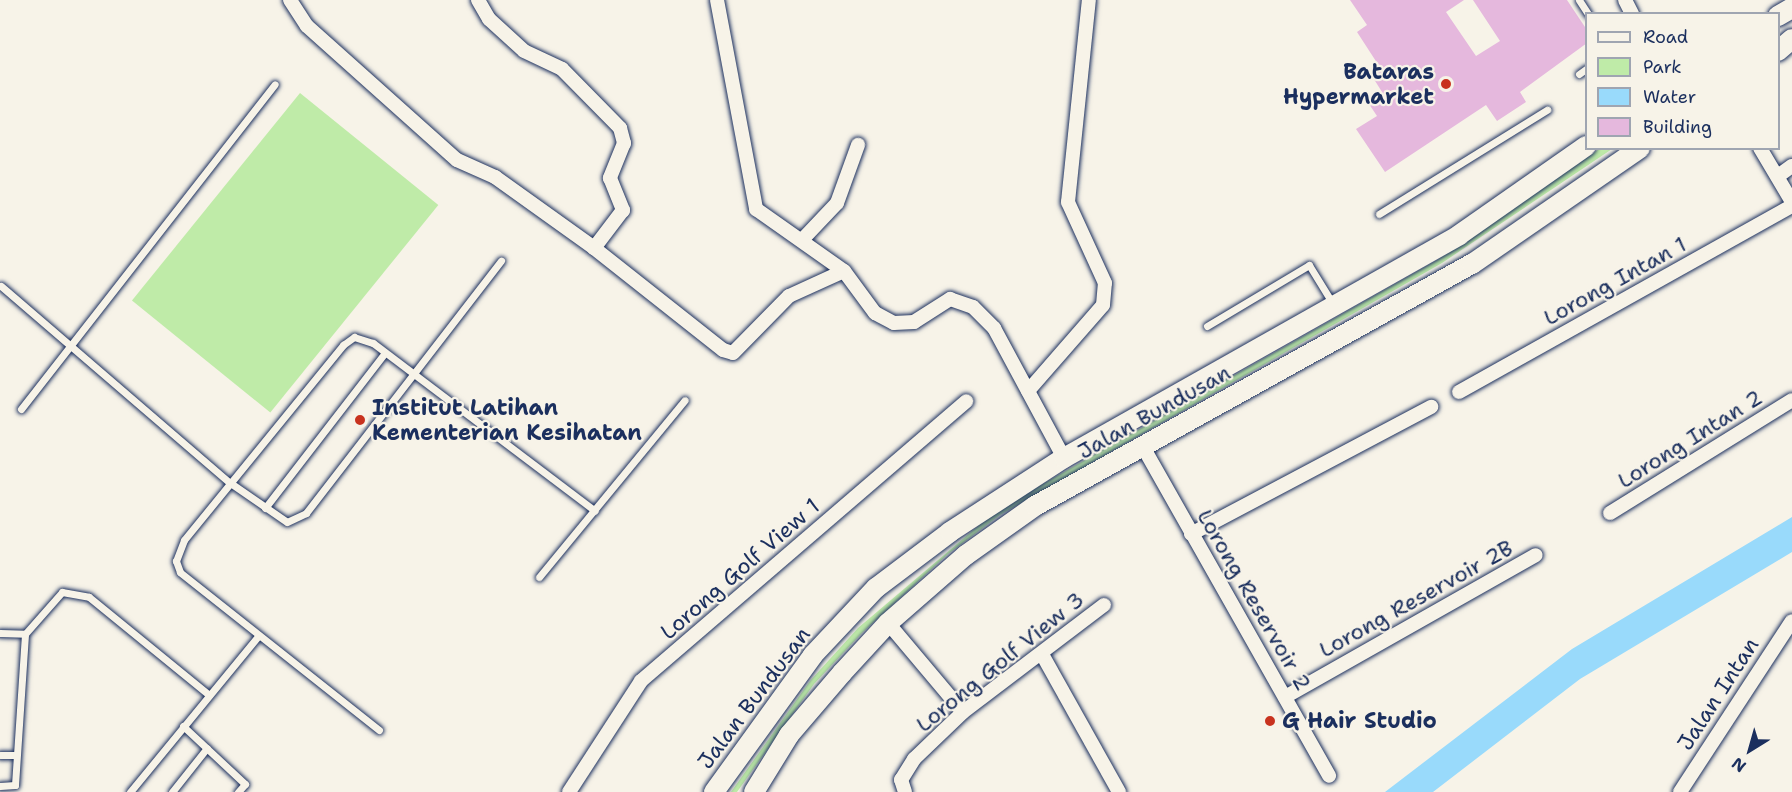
<!DOCTYPE html>
<style>
body{margin:0}
#map{position:relative;width:1792px;height:792px;overflow:hidden;background:#f7f3e8;font-family:"Shantell Sans",sans-serif}
div>[style]{position:absolute}
.green>*{inset:0;background:#bfeba8;transform-origin:0 0}
.water>*{inset:0;background:#99dafb}
.building>*{inset:0;background:#e5b8dd}
.roads{filter:drop-shadow(0 0 2px #1b2f5e) drop-shadow(0 0 2px #1b2f5e)}
.service>*{height:7px;margin:-3.5px;padding:0 3.5px;transform-origin:3.5px;border-radius:3.5px;background:#f7f3e8}
.minor>*{height:14px;margin:-7px;padding:0 7px;transform-origin:7px;border-radius:7px;background:#f7f3e8}
.secondary>*{height:20px;margin:-10px;padding:0 10px;transform-origin:10px;border-radius:10px;background:#f7f3e8}
.dots>*{width:16px;height:16px;translate:-50% -50%;box-sizing:border-box;border:3px solid #f7f3e8;border-radius:50%}
span{translate:-50% -50%;white-space:nowrap;text-align:center;line-height:1.15;-webkit-text-stroke:4.5px #f7f3e8;paint-order:stroke}
.poi-label{font-size:22px;color:#1b2f5e;font-weight:700}
.right{translate:-100% -50%;text-align:right}
.left{translate:0 -50%;text-align:left}
.street-label{font-size:22px;color:#1b2f5e}
.legend{position:absolute;left:1585px;top:12px;width:195px;height:138px;box-sizing:border-box;background:#f7f3e8;border:2px solid #9fa5b1;margin:0;padding:8px 10px;list-style:none;font-size:18px;color:#1b2f5e}
.legend li{display:flex;align-items:center;gap:12px;height:30px}
.legend b{width:30px;border:2px solid #9fa5b1}
.north{position:absolute;left:1720px;top:720px;width:60px;height:60px;-webkit-text-stroke:4px #f7f3e8;paint-order:stroke;rotate:217deg;font-size:16px;font-weight:700;line-height:24px;text-align:center;color:#1b2f5e}
.north::after{content:'';display:block;margin:auto;width:21px;height:27px;background:#1b2f5e;clip-path:polygon(50% 0,100% 100%,50% 72%,0 100%)}
</style>
<div id="map">
<div class="green">
<i style="left:300px;top:93px;width:178px;height:267px;rotate:39deg"></i>
<i style="clip-path:polygon(1599px 149px,1612px 149px,1442px 263px,1000px 515px,948px 554px,862px 633px,814px 684px,737px 792px,731px 792px,810px 681px,858px 628px,997px 510px,1439px 259px)"></i>
</div>
<div class="water">
<i style="clip-path:polygon(1792px 517px,1792px 552px,1580px 679px,1433px 792px,1385px 792px,1572px 649px)"></i>
</div>
<div class="building">
<i style="clip-path:polygon(1350px 0,1464px 0,1446px 12px,1476px 56px,1500px 41px,1473px 0,1567px 0,1587px 30px,1587px 43px,1520px 92px,1526px 102px,1497px 121px,1486px 105px,1385px 172px,1356px 129px,1377px 116px,1367px 101px,1382px 92px,1372px 76px,1381px 69px,1357px 32px,1367px 25px)"></i>
</div>
<div class="roads">
<div class="service">
<i style="left:1579px;top:0;width:17px;rotate:57deg"></i>
<i style="left:1579px;top:74px;width:9px;rotate:-36deg"></i>
<i style="left:1379px;top:214px;width:198px;rotate:-31.8deg"></i>
<i style="left:1px;top:286px;width:301px;rotate:40.7deg"></i>
<i style="left:229px;top:482px;width:70px;rotate:34.6deg"></i>
<i style="left:287px;top:522px;width:21px;rotate:-25deg"></i>
<i style="left:306px;top:513px;width:319px;rotate:-52.3deg"></i>
<i style="left:1207px;top:326px;width:119px;rotate:-30.9deg"></i>
<i style="left:1309px;top:265px;width:46px;rotate:58.4deg"></i>
<i style="left:21px;top:409px;width:412px;rotate:-52deg"></i>
<i style="left:265px;top:508px;width:196px;rotate:-52.3deg"></i>
<i style="left:539px;top:577px;width:229px;rotate:-50.5deg"></i>
<i style="left:0;top:633px;width:25px;rotate:2deg"></i>
<i style="left:183px;top:726px;width:85px;rotate:43.1deg"></i>
<i style="left:245px;top:784px;width:11px;rotate:131deg"></i>
<i style="left:379px;top:730px;width:254px;rotate:-141.6deg"></i>
<i style="left:180px;top:572px;width:12px;rotate:-110deg"></i>
<i style="left:176px;top:561px;width:22px;rotate:-69deg"></i>
<i style="left:184px;top:540px;width:252px;rotate:-50.8deg"></i>
<i style="left:343px;top:345px;width:14px;rotate:-36deg"></i>
<i style="left:354px;top:337px;width:20px;rotate:18deg"></i>
<i style="left:373px;top:343px;width:278px;rotate:37.1deg"></i>
<i style="left:0;top:755px;width:15px"></i>
<i style="left:0;top:786px;width:15px;rotate:-4deg"></i>
<i style="left:15px;top:785px;width:151px;rotate:-86.2deg"></i>
<i style="left:25px;top:634px;width:56px;rotate:-48.6deg"></i>
<i style="left:62px;top:592px;width:27px;rotate:10deg"></i>
<i style="left:89px;top:597px;width:155px;rotate:39.2deg"></i>
<i style="left:130px;top:792px;width:202px;rotate:-50.6deg"></i>
<i style="left:172px;top:792px;width:56px;rotate:-51.5deg"></i>
</div>
<div class="minor">
<i style="left:290px;top:0;width:31px;rotate:57deg"></i>
<i style="left:307px;top:26px;width:201px;rotate:41.8deg"></i>
<i style="left:457px;top:160px;width:42px;rotate:24.1deg"></i>
<i style="left:495px;top:177px;width:122px;rotate:35.6deg"></i>
<i style="left:594px;top:248px;width:164px;rotate:38.3deg"></i>
<i style="left:723px;top:350px;width:10px;rotate:17deg"></i>
<i style="left:733px;top:353px;width:80px;rotate:-45.5deg"></i>
<i style="left:789px;top:296px;width:60px;rotate:-24.4deg"></i>
<i style="left:478px;top:0;width:22px;rotate:60deg"></i>
<i style="left:489px;top:19px;width:47px;rotate:42.4deg"></i>
<i style="left:524px;top:51px;width:42px;rotate:25.3deg"></i>
<i style="left:562px;top:69px;width:83px;rotate:45.5deg"></i>
<i style="left:620px;top:128px;width:16px;rotate:75deg"></i>
<i style="left:624px;top:143px;width:38px;rotate:112deg"></i>
<i style="left:610px;top:178px;width:35px;rotate:68deg"></i>
<i style="left:623px;top:210px;width:48px;rotate:127.3deg"></i>
<i style="left:717px;top:0;width:213px;rotate:79.4deg"></i>
<i style="left:756px;top:209px;width:108px;rotate:35.2deg"></i>
<i style="left:844px;top:271px;width:52px;rotate:53.6deg"></i>
<i style="left:875px;top:313px;width:21px;rotate:28deg"></i>
<i style="left:894px;top:323px;width:20px;rotate:-3deg"></i>
<i style="left:914px;top:322px;width:43px;rotate:-32.6deg"></i>
<i style="left:950px;top:299px;width:24px;rotate:19deg"></i>
<i style="left:973px;top:307px;width:30px;rotate:45deg"></i>
<i style="left:994px;top:328px;width:148px;rotate:61.7deg"></i>
<i style="left:1625px;top:0;width:16px;rotate:63deg"></i>
<i style="left:1760px;top:148px;width:63px;rotate:59.3deg"></i>
<i style="left:1778px;top:176px;width:17px;rotate:-36deg"></i>
<i style="left:802px;top:240px;width:51px;rotate:-46.6deg"></i>
<i style="left:837px;top:203px;width:62px;rotate:-70.1deg"></i>
<i style="left:1028px;top:391px;width:114px;rotate:-48.9deg"></i>
<i style="left:1103px;top:305px;width:22px;rotate:-85deg"></i>
<i style="left:1105px;top:283px;width:89px;rotate:-114.6deg"></i>
<i style="left:1068px;top:202px;width:203px;rotate:-84.1deg"></i>
<i style="left:1459px;top:392px;width:381px;rotate:-29.2deg"></i>
<i style="left:1142px;top:445px;width:380px;rotate:60.5deg"></i>
<i style="left:1610px;top:513px;width:214px;rotate:-31.8deg"></i>
<i style="left:1191px;top:534px;width:272px;rotate:-27.9deg"></i>
<i style="left:888px;top:623px;width:116px;rotate:49.9deg"></i>
<i style="left:1043px;top:656px;width:156px;rotate:60.8deg"></i>
<i style="left:1285px;top:697px;width:288px;rotate:-29.5deg"></i>
<i style="left:569px;top:792px;width:132px;rotate:-57deg"></i>
<i style="left:641px;top:681px;width:429px;rotate:-40.7deg"></i>
<i style="left:905px;top:792px;width:13px;rotate:-108deg"></i>
<i style="left:901px;top:780px;width:25px;rotate:-58deg"></i>
<i style="left:914px;top:759px;width:68px;rotate:-43.8deg"></i>
<i style="left:963px;top:712px;width:177px;rotate:-37.2deg"></i>
<i style="left:1680px;top:792px;width:204px;rotate:-56.8deg"></i>
</div>
<div class="secondary">
<i style="left:1778px;top:16px;width:16px;rotate:-30deg"></i>
<i style="left:1778px;top:51px;width:18px;rotate:-41deg"></i>
<i style="left:714px;top:792px;width:169px;rotate:-54.1deg"></i>
<i style="left:813px;top:655px;width:92px;rotate:-46.8deg"></i>
<i style="left:876px;top:588px;width:93px;rotate:-37.1deg"></i>
<i style="left:950px;top:532px;width:136px;rotate:-33deg"></i>
<i style="left:1064px;top:458px;width:454px;rotate:-29.4deg"></i>
<i style="left:1459px;top:235px;width:155px;rotate:-35deg"></i>
<i style="left:754px;top:792px;width:67px;rotate:-58.4deg"></i>
<i style="left:789px;top:735px;width:82px;rotate:-49.5deg"></i>
<i style="left:842px;top:673px;width:68px;rotate:-47.4deg"></i>
<i style="left:888px;top:623px;width:103px;rotate:-41.1deg"></i>
<i style="left:966px;top:555px;width:85px;rotate:-35.4deg"></i>
<i style="left:1035px;top:506px;width:500px;rotate:-29deg"></i>
<i style="left:1472px;top:264px;width:204px;rotate:-34.6deg"></i>
</div>
</div>
<div class="dots">
<i style="left:1446px;top:84px;background:#c8321e"></i>
<i style="left:360px;top:420px;background:#c8321e"></i>
<i style="left:1270px;top:721px;background:#c8321e"></i>
</div>
<div class="poi-label">
<span class="right" style="left:1434px;top:84px">Bataras<br>Hypermarket</span>
<span class="left" style="left:372px;top:420px">Institut Latihan<br>Kementerian Kesihatan</span>
<span class="left" style="left:1282px;top:721px">G Hair Studio</span>
</div>
<div class="street-label">
<span style="left:1615px;top:281px;rotate:-29deg">Lorong Intan 1</span>
<span style="left:1154px;top:412px;rotate:-29deg">Jalan Bundusan</span>
<span style="left:1690px;top:439px;rotate:-32deg">Lorong Intan 2</span>
<span style="left:740px;top:569px;rotate:-41deg">Lorong Golf View 1</span>
<span style="left:1416px;top:599px;rotate:-29deg">Lorong Reservoir 2B</span>
<span style="left:1254px;top:600px;rotate:60deg">Lorong Reservoir 2</span>
<span style="left:1000px;top:662px;rotate:-39deg">Lorong Golf View 3</span>
<span style="left:1718px;top:694px;rotate:-57deg">Jalan Intan</span>
<span style="left:754px;top:698px;rotate:-53deg">Jalan Bundusan</span>
</div>
<ul class="legend">
<li><b style="height:8px;background:#f7f3e8"></b>Road</li>
<li><b style="height:16px;background:#bfeba8"></b>Park</li>
<li><b style="height:16px;background:#99dafb"></b>Water</li>
<li><b style="height:16px;background:#e5b8dd"></b>Building</li>
</ul>
<div class="north">N</div>
</div>
